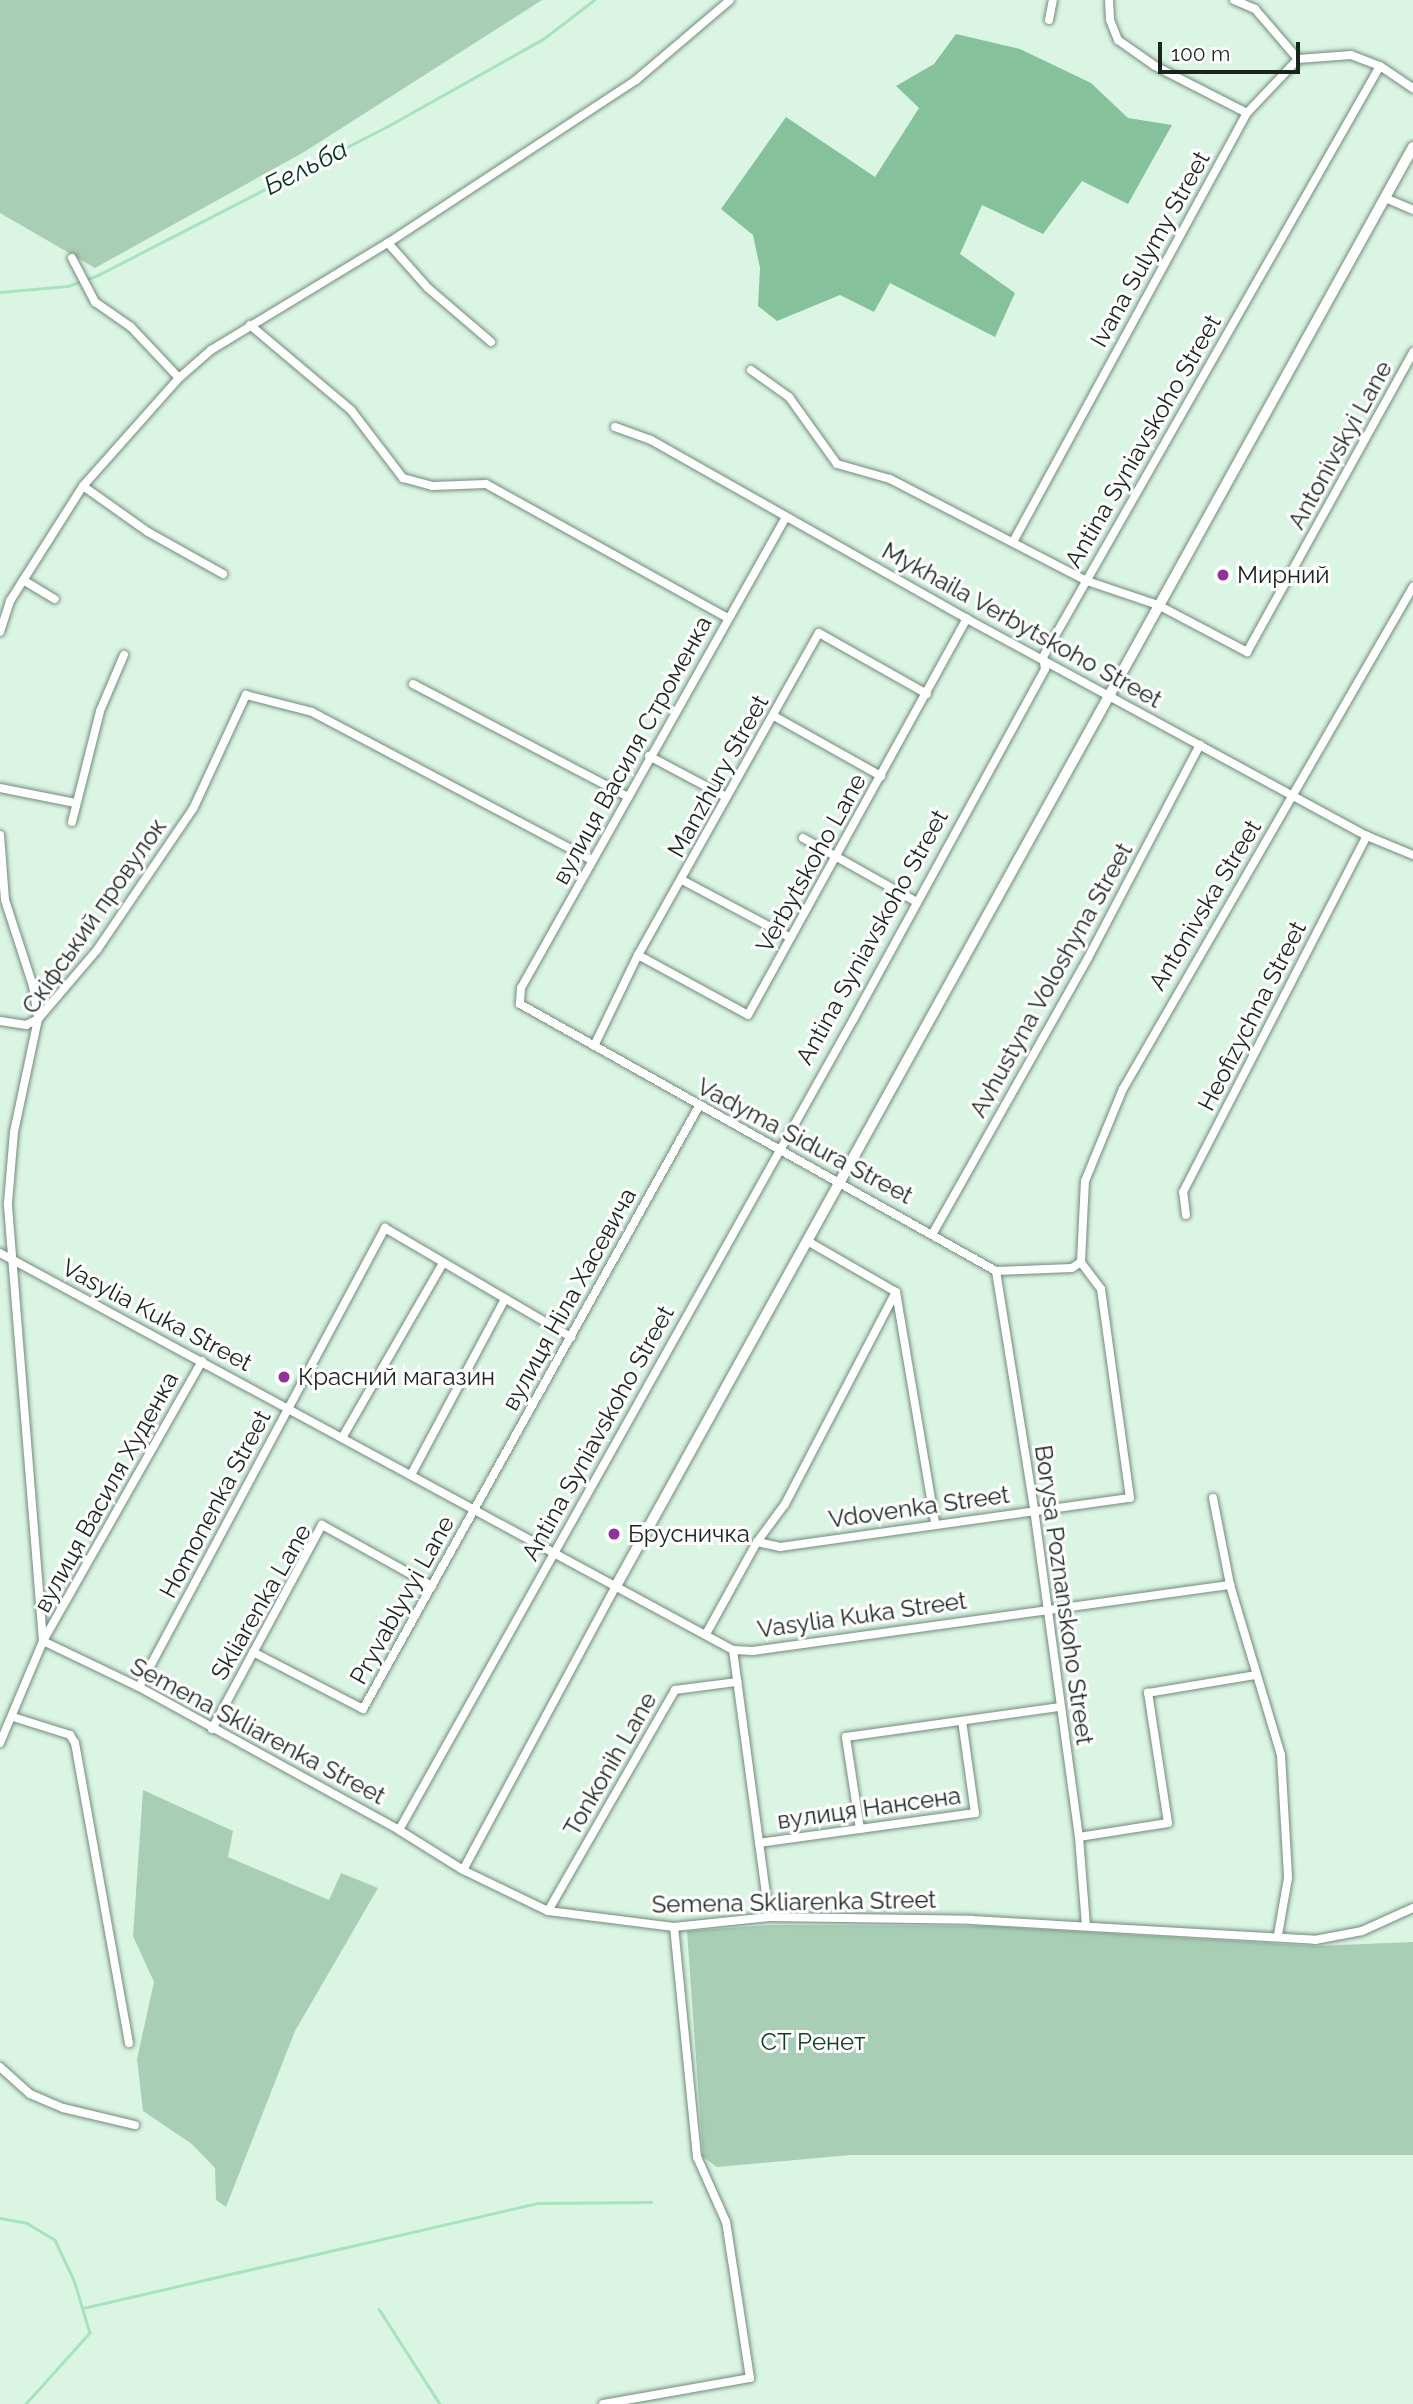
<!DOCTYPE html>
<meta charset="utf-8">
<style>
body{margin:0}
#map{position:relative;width:1413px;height:2404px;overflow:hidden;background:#dbf5e4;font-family:Raleway,sans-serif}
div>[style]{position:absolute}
.green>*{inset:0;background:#a8ceb5}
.forest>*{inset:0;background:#85c29c}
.stream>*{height:2.5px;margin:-1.25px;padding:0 1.25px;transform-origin:1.25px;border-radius:1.25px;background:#a6e4bd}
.roads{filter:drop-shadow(0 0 2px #728a7a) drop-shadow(0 0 2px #728a7a)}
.minor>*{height:8px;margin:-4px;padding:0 4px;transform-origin:4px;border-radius:4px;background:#fff}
.tertiary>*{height:10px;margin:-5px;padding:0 5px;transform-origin:5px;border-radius:5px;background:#fff}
.dots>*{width:19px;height:19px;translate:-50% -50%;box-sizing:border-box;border:4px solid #fff;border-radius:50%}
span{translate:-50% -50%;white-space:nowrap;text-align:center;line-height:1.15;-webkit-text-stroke:6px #fff;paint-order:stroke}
.street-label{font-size:24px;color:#1a241e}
.poi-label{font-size:24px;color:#1a241e}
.left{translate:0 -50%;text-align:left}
.park-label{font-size:24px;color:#114128}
.water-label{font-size:26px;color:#02351d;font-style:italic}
.scale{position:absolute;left:1158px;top:42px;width:142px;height:32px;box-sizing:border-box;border:4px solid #1a241e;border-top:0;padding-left:9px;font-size:21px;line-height:24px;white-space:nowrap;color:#1a241e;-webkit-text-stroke:5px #fff;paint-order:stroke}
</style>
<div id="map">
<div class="green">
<i style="clip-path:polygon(0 0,542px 0,304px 152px,95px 268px,0 213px)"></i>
<i style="clip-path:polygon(143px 1790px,233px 1831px,228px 1857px,329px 1900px,341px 1873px,378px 1888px,295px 2031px,226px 2207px,216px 2200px,215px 2168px,192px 2144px,143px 2111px,137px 2059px,154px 1982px,133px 1936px)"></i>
<i style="clip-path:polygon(771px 1925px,988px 1926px,1315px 1946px,1413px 1942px,1413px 2155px,851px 2155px,717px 2167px,703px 2157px,687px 1931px)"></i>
</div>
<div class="forest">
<i style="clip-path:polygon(956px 34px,1020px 49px,1091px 83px,1128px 118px,1172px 125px,1128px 204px,1082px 181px,1043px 234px,982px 205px,960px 254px,1015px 293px,995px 337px,890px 283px,874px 312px,840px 295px,777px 321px,758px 306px,760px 268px,753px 235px,721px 209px,786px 117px,875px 177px,919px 108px,896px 86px,934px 64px)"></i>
</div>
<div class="stream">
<i style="left:0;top:292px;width:68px;rotate:-5deg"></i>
<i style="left:68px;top:286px;width:32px;rotate:-20deg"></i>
<i style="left:98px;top:275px;width:326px;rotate:-27.2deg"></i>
<i style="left:388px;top:126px;width:178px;rotate:-29.3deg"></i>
<i style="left:543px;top:39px;width:64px;rotate:-37.4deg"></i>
<i style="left:0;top:2218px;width:27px;rotate:10deg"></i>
<i style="left:27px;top:2223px;width:33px;rotate:31deg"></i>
<i style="left:55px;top:2240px;width:44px;rotate:64.6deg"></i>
<i style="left:74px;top:2280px;width:55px;rotate:73.2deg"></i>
<i style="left:90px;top:2333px;width:96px;rotate:132deg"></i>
<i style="left:83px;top:2308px;width:466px;rotate:-13deg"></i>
<i style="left:537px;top:2203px;width:114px;rotate:-0.5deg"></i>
<i style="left:379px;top:2309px;width:113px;rotate:57.3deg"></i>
</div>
<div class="roads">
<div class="minor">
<i style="left:1109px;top:0;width:20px;rotate:87deg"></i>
<i style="left:1110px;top:20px;width:22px;rotate:68deg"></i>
<i style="left:1118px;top:40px;width:45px;rotate:35.1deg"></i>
<i style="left:1155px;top:66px;width:103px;rotate:27.1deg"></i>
<i style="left:1234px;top:0;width:23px;rotate:23deg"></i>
<i style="left:1255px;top:9px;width:66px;rotate:49.3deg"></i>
<i style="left:1049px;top:20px;width:20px;rotate:-79deg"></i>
<i style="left:1385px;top:198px;width:30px;rotate:23deg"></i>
<i style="left:388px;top:243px;width:60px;rotate:48.4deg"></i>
<i style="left:428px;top:288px;width:83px;rotate:40.6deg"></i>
<i style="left:72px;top:258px;width:50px;rotate:62.4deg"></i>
<i style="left:95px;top:302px;width:44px;rotate:34.8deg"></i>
<i style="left:131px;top:327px;width:70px;rotate:46.7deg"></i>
<i style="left:250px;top:325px;width:132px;rotate:40.1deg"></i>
<i style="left:351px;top:410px;width:86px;rotate:52.6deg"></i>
<i style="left:403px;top:478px;width:31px;rotate:15deg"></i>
<i style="left:433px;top:486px;width:53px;rotate:-2.2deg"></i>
<i style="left:486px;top:484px;width:277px;rotate:29deg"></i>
<i style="left:751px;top:370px;width:47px;rotate:35.4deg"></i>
<i style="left:789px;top:397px;width:82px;rotate:54.4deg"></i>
<i style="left:837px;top:464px;width:55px;rotate:15.8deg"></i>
<i style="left:890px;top:479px;width:222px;rotate:27.4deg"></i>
<i style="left:1087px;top:581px;width:75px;rotate:18.7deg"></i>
<i style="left:1158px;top:605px;width:101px;rotate:27.8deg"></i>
<i style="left:1247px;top:652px;width:343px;rotate:-61deg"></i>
<i style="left:615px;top:427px;width:38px;rotate:20deg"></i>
<i style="left:651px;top:440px;width:363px;rotate:29.5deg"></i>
<i style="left:967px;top:619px;width:455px;rotate:28.5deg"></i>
<i style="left:1367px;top:836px;width:50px;rotate:22.4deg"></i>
<i style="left:83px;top:486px;width:80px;rotate:35.3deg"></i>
<i style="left:148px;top:532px;width:86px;rotate:29.2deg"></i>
<i style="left:786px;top:517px;width:540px;rotate:119.36deg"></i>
<i style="left:521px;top:988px;width:16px;rotate:94deg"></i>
<i style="left:520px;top:1004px;width:546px;rotate:29.29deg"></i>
<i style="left:996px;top:1271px;width:76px;rotate:-2.3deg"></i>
<i style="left:1072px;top:1268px;width:11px;rotate:-34deg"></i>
<i style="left:1013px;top:542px;width:489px;rotate:-61.4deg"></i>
<i style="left:1247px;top:113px;width:74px;rotate:-46.6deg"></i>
<i style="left:1298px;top:59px;width:53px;rotate:-4.3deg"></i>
<i style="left:1351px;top:55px;width:31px;rotate:21deg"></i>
<i style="left:1380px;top:66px;width:40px;rotate:34deg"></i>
<i style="left:23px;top:580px;width:37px;rotate:31deg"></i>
<i style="left:0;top:632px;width:33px;rotate:-72deg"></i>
<i style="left:10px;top:601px;width:136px;rotate:-57.6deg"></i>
<i style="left:83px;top:486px;width:144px;rotate:-48.4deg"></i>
<i style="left:179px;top:378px;width:43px;rotate:-41.2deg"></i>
<i style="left:211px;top:350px;width:207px;rotate:-31.2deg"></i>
<i style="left:388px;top:243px;width:297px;rotate:-33.3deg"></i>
<i style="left:636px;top:80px;width:123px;rotate:-40.4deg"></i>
<i style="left:413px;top:684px;width:243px;rotate:27.7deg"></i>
<i style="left:774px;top:716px;width:123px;rotate:29.3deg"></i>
<i style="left:649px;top:756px;width:87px;rotate:28deg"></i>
<i style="left:0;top:788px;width:77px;rotate:11.2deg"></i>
<i style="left:72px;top:822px;width:114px;rotate:-75.8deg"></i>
<i style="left:100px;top:711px;width:61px;rotate:-66.8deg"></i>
<i style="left:0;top:835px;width:65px;rotate:85.6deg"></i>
<i style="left:5px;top:900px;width:90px;rotate:72deg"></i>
<i style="left:33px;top:986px;width:33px;rotate:81deg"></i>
<i style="left:38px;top:1019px;width:13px;rotate:153deg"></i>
<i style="left:26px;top:1025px;width:26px;rotate:-171deg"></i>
<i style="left:803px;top:838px;width:129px;rotate:29.4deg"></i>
<i style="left:682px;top:880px;width:123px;rotate:28deg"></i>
<i style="left:638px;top:955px;width:125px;rotate:28.6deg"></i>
<i style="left:748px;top:1015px;width:453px;rotate:-61.1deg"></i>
<i style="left:594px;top:1046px;width:101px;rotate:-64.2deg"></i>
<i style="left:638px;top:955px;width:369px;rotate:-60.7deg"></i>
<i style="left:819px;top:633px;width:124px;rotate:29.5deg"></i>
<i style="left:1186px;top:1215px;width:23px;rotate:-97deg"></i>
<i style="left:1183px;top:1192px;width:401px;rotate:-62.7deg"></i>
<i style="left:933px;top:1233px;width:316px;rotate:-60.6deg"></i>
<i style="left:1088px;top:958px;width:241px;rotate:-62.3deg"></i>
<i style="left:809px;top:1242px;width:100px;rotate:29.9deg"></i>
<i style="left:896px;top:1292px;width:234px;rotate:80.4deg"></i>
<i style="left:0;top:1253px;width:834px;rotate:28.44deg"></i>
<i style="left:733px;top:1650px;width:20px;rotate:3deg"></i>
<i style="left:753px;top:1651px;width:482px;rotate:-7.9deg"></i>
<i style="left:1081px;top:1262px;width:81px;rotate:-87.2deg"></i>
<i style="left:1085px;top:1181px;width:100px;rotate:-67.6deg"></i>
<i style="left:1123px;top:1089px;width:580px;rotate:-59.99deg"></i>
<i style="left:996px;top:1271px;width:241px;rotate:80.9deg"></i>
<i style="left:1034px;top:1509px;width:331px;rotate:82.2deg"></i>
<i style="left:1079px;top:1837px;width:89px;rotate:85.5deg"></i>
<i style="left:342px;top:1438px;width:202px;rotate:-60deg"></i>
<i style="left:411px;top:1475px;width:200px;rotate:-61.9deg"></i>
<i style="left:1213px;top:1498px;width:89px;rotate:78.9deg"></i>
<i style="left:1230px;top:1585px;width:177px;rotate:73.3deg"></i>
<i style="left:1281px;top:1755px;width:123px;rotate:86.7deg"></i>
<i style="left:1288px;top:1878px;width:58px;rotate:100deg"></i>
<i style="left:757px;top:1542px;width:24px;rotate:12deg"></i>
<i style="left:780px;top:1547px;width:353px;rotate:-8deg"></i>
<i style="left:1130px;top:1498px;width:211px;rotate:-97.9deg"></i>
<i style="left:1101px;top:1289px;width:34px;rotate:-127deg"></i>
<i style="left:706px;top:1634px;width:105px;rotate:-61deg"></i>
<i style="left:757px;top:1542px;width:47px;rotate:-53.6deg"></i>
<i style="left:785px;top:1504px;width:239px;rotate:-62.4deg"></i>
<i style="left:43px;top:1641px;width:106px;rotate:25.6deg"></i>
<i style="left:139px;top:1687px;width:297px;rotate:28.8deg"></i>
<i style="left:399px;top:1830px;width:75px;rotate:32deg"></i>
<i style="left:463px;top:1870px;width:94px;rotate:25.8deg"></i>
<i style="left:548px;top:1911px;width:127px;rotate:7.2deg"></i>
<i style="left:674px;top:1927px;width:96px;rotate:-6deg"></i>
<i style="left:769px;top:1917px;width:203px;rotate:0.8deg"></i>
<i style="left:972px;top:1920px;width:344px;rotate:3.3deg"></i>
<i style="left:1315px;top:1940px;width:48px;rotate:-10.8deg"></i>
<i style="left:1362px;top:1931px;width:56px;rotate:-24.3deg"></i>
<i style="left:43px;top:1641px;width:322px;rotate:-60.4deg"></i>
<i style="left:733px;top:1650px;width:269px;rotate:82.3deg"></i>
<i style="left:253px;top:1652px;width:124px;rotate:27.4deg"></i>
<i style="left:363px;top:1709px;width:690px;rotate:-60.87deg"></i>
<i style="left:139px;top:1687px;width:521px;rotate:-61.81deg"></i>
<i style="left:385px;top:1228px;width:216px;rotate:30.4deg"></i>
<i style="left:13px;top:1717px;width:60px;rotate:17.5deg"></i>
<i style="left:70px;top:1735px;width:9px;rotate:58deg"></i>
<i style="left:75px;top:1743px;width:305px;rotate:79.8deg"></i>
<i style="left:212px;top:1729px;width:232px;rotate:-61.7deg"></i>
<i style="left:322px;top:1525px;width:126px;rotate:29deg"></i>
<i style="left:0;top:1743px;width:111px;rotate:-67.1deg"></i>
<i style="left:43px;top:1641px;width:439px;rotate:-94.6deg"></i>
<i style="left:8px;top:1203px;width:71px;rotate:-85.2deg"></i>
<i style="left:14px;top:1132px;width:116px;rotate:-78deg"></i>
<i style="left:38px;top:1019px;width:91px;rotate:-49.5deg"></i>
<i style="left:97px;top:950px;width:171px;rotate:-55.8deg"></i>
<i style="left:193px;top:809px;width:126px;rotate:-65.1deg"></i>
<i style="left:246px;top:695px;width:68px;rotate:14.4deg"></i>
<i style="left:312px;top:712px;width:317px;rotate:27.9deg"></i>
<i style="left:860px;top:1829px;width:93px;rotate:-98.7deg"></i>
<i style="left:846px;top:1737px;width:216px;rotate:-8deg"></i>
<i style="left:399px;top:1830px;width:929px;rotate:-60.73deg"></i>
<i style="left:853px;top:1020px;width:400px;rotate:-61.3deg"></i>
<i style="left:1045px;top:669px;width:12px;rotate:-99deg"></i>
<i style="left:1043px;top:657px;width:680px;rotate:-60.31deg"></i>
<i style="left:1079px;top:1837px;width:90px;rotate:-8.9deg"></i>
<i style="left:1168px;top:1823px;width:132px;rotate:-98.7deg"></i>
<i style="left:1148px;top:1693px;width:109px;rotate:-9.5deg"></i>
<i style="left:759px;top:1843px;width:218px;rotate:-7.9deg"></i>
<i style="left:975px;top:1813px;width:93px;rotate:-98deg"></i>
<i style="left:463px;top:1870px;width:323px;rotate:-61.7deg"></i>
<i style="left:548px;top:1911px;width:255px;rotate:-60.1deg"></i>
<i style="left:675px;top:1690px;width:63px;rotate:-7.4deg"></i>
<i style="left:0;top:2067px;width:40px;rotate:42deg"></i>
<i style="left:30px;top:2094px;width:36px;rotate:23deg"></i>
<i style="left:63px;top:2108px;width:74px;rotate:13.3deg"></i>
<i style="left:603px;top:2404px;width:149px;rotate:-10deg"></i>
<i style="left:750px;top:2378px;width:158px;rotate:-98.7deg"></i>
<i style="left:726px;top:2222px;width:71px;rotate:-114deg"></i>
<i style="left:697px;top:2157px;width:231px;rotate:-95.7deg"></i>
</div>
<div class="tertiary">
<i style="left:616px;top:1586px;width:1645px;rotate:-61.02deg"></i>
</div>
</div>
<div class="dots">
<i style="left:1223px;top:575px;background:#923199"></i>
<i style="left:284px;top:1377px;background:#923199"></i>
<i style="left:614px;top:1534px;background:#923199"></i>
</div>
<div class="street-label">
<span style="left:1150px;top:249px;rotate:-61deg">Ivana Sulymy Street</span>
<span style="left:1143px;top:441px;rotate:-60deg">Antina Syniavskoho Street</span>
<span style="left:1340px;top:445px;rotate:-61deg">Antonivskyi Lane</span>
<span style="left:1022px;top:625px;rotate:29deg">Mykhaila Verbytskoho Street</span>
<span style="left:632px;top:750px;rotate:-61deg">вулиця Василя Строменка</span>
<span style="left:718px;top:776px;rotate:-61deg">Manzhury Street</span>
<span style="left:811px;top:863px;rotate:-61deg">Verbytskoho Lane</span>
<span style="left:1205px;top:905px;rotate:-59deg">Antonivska Street</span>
<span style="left:94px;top:916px;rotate:-55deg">Скіфський провулок</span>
<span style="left:872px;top:937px;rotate:-61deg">Antina Syniavskoho Street</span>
<span style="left:1051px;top:980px;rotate:-61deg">Avhustyna Voloshyna Street</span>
<span style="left:1252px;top:1016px;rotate:-63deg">Heofizychna Street</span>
<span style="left:805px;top:1141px;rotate:28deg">Vadyma Sidura Street</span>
<span style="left:569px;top:1299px;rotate:-61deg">вулиця Ніла Хасевича</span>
<span style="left:157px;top:1315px;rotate:28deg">Vasylia Kuka Street</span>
<span style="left:598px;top:1433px;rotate:-61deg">Antina Syniavskoho Street</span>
<span style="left:106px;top:1492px;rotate:-61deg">вулиця Василя Худенка</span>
<span style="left:215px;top:1504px;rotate:-62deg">Homonenka Street</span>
<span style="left:919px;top:1507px;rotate:-8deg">Vdovenka Street</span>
<span style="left:1064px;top:1595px;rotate:82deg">Borysa Poznanskoho Street</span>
<span style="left:402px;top:1600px;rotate:-61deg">Pryvablyvyi Lane</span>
<span style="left:261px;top:1602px;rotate:-60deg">Skliarenka Lane</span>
<span style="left:862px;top:1615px;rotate:-8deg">Vasylia Kuka Street</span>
<span style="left:258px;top:1731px;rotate:28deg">Semena Skliarenka Street</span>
<span style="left:610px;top:1764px;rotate:-60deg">Tonkonih Lane</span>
<span style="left:869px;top:1808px;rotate:-8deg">вулиця Нансена</span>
<span style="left:794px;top:1902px;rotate:-1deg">Semena Skliarenka Street</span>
</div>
<div class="poi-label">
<span class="left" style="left:1237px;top:575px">Мирний</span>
<span class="left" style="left:298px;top:1377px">Красний магазин</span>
<span class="left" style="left:628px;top:1534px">Брусничка</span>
</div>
<div class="park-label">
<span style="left:813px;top:2042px">СТ Ренет</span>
</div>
<div class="water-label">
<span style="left:306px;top:168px;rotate:-27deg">Бельба</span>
</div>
<div class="scale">100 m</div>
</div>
